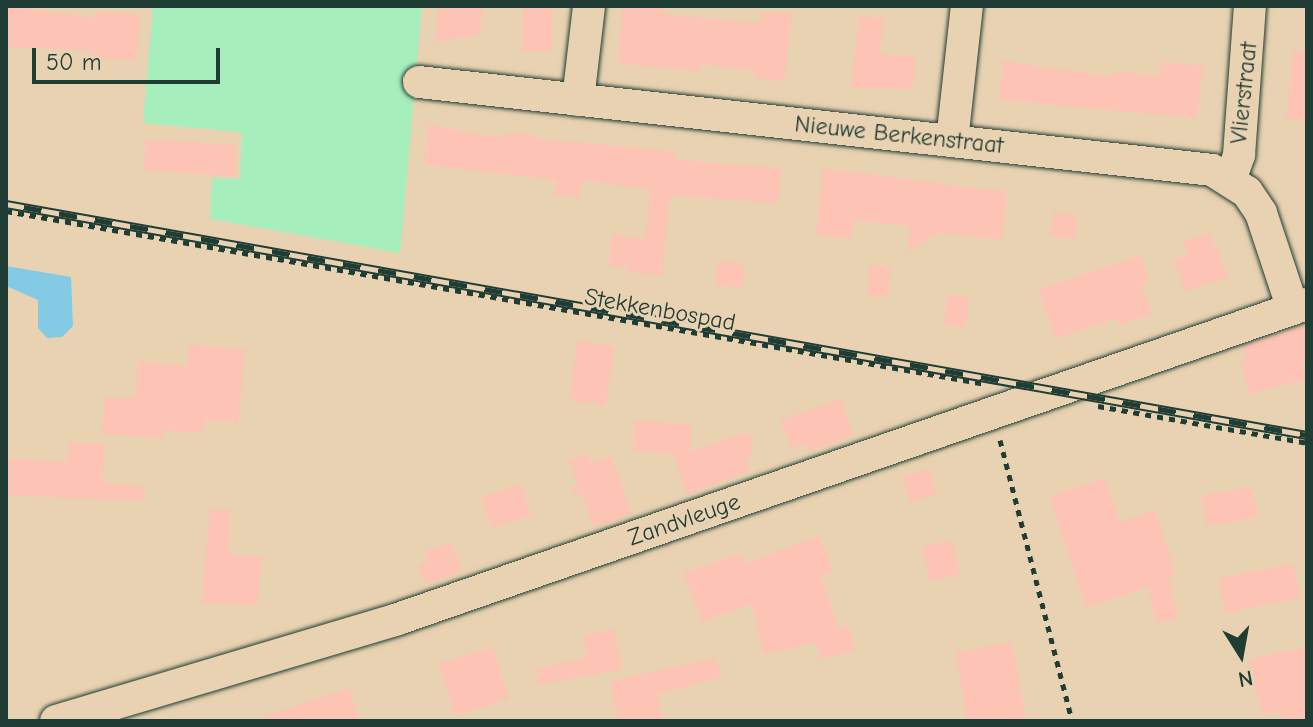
<!DOCTYPE html>
<style>
body{margin:0}
#map{position:relative;width:1313px;height:727px;overflow:hidden;background:#e9d2b2;font-family:"Comic Neue",sans-serif}
div>[style]{position:absolute}
.green>*{inset:0;background:#a6efbd}
.water>*{inset:0;background:#83cbe4}
.building>*{inset:0;background:#fdc3b4;transform-origin:0 0}
.path>*{height:5px;margin-top:-2.5px;transform-origin:0;background:repeating-linear-gradient(90deg,#1f3d34 0 6px,transparent 0 12px)}
.roads{filter:drop-shadow(0 0 2px #1f3d34) drop-shadow(0 0 2px #1f3d34)}
.minor>*{height:32px;margin:-16px;padding:0 16px;transform-origin:16px;border-radius:16px;background:#e9d2b2}
.rail>*{height:9px;margin-top:-4.5px;transform-origin:0;background:repeating-linear-gradient(90deg,#e9d2b2 0 18px,#1f3d34 0 36px);box-sizing:border-box;border-block:2px solid #1f3d34}
span{translate:-50% -50%;white-space:nowrap;text-align:center;line-height:1.15;-webkit-text-stroke:6px #e9d2b2;paint-order:stroke}
.street-label{font-size:24px;color:#1f3d34}
.frame{position:absolute;inset:0;border:8px solid #1f3d34;pointer-events:none}
.north{position:absolute;left:1201px;top:615px;width:80px;height:80px;-webkit-text-stroke:6px #e9d2b2;paint-order:stroke;rotate:169deg;font-size:22px;font-weight:700;line-height:32px;text-align:center;color:#1f3d34}
.north::after{content:'';display:block;margin:auto;width:28px;height:36px;background:#1f3d34;clip-path:polygon(50% 0,100% 100%,50% 72%,0 100%)}
.scale{position:absolute;left:32px;top:48px;width:188px;height:36px;box-sizing:border-box;border:4px solid #1f3d34;border-top:0;padding-left:10px;font-size:24px;line-height:28px;white-space:nowrap;color:#1f3d34;-webkit-text-stroke:6px #e9d2b2;paint-order:stroke}
</style>
<div id="map">
<div class="green">
<i style="clip-path:polygon(153px 6px,422px 6px,400px 253px,210px 219px,212px 178px,240px 179px,242px 132px,143px 123px)"></i>
</div>
<div class="water">
<i style="clip-path:polygon(6px 266px,71px 277px,73px 326px,62px 337px,47px 338px,38px 328px,38px 300px,6px 286px)"></i>
</div>
<div class="building">
<i style="clip-path:polygon(6px 6px,95px 18px,95px 11px,140px 15px,136px 61px,89px 57px,90px 50px,6px 47px)"></i>
<i style="clip-path:polygon(439px 6px,482px 8px,480px 34px,435px 43px)"></i>
<i style="left:522px;top:6px;width:30px;height:45px"></i>
<i style="clip-path:polygon(623px 6px,664px 6px,664px 14px,761px 23px,762px 11px,792px 14px,784px 81px,755px 78px,755px 71px,701px 64px,700px 72px,617px 63px)"></i>
<i style="clip-path:polygon(859px 16px,884px 19px,879px 54px,916px 57px,912px 89px,851px 88px)"></i>
<i style="clip-path:polygon(1293px 51px,1307px 51px,1307px 122px,1286px 119px)"></i>
<i style="clip-path:polygon(1003px 61px,1113px 77px,1113px 71px,1160px 76px,1162px 62px,1203px 66px,1197px 118px,999px 100px)"></i>
<i style="clip-path:polygon(428px 125px,492px 137px,520px 132px,543px 139px,677px 152px,676px 160px,782px 168px,778px 203px,670px 196px,662px 275px,627px 272px,628px 268px,609px 265px,612px 235px,645px 239px,650px 189px,582px 181px,580px 197px,555px 195px,557px 180px,424px 165px)"></i>
<i style="left:146px;top:139px;width:91px;height:31px;rotate:4deg"></i>
<i style="clip-path:polygon(823px 168px,1007px 192px,1002px 239px,938px 233px,907px 252px,909px 226px,853px 220px,851px 239px,816px 235px)"></i>
<i style="left:1053px;top:212px;width:25px;height:24px;rotate:7deg"></i>
<i style="clip-path:polygon(1210px 233px,1228px 277px,1185px 291px,1174px 260px,1188px 255px,1183px 241px)"></i>
<i style="clip-path:polygon(1141px 255px,1149px 281px,1141px 283px,1151px 314px,1119px 325px,1117px 318px,1055px 339px,1038px 289px)"></i>
<i style="left:718px;top:261px;width:27px;height:24px;rotate:6deg"></i>
<i style="left:869px;top:265px;width:21px;height:31px;rotate:3deg"></i>
<i style="left:948px;top:294px;width:22px;height:31px;rotate:8deg"></i>
<i style="clip-path:polygon(1307px 324px,1307px 361px,1302px 361px,1306px 379px,1249px 394px,1240px 360px,1247px 358px,1244px 346px)"></i>
<i style="left:578px;top:341px;width:37px;height:60px;rotate:9deg"></i>
<i style="clip-path:polygon(189px 344px,245px 349px,238px 423px,204px 420px,203px 433px,164px 430px,163px 439px,102px 433px,105px 397px,135px 398px,138px 361px,187px 366px)"></i>
<i style="clip-path:polygon(840px 399px,853px 435px,808px 451px,806px 443px,791px 448px,781px 420px)"></i>
<i style="clip-path:polygon(635px 420px,692px 425px,690px 452px,743px 433px,751px 437px,752px 457px,745px 459px,750px 471px,687px 494px,673px 454px,633px 451px)"></i>
<i style="clip-path:polygon(68px 442px,105px 444px,102px 482px,144px 487px,143px 501px,6px 495px,6px 458px,67px 462px)"></i>
<i style="clip-path:polygon(588px 454px,591px 463px,612px 456px,631px 514px,593px 527px,582px 495px,570px 492px,577px 483px,569px 460px)"></i>
<i style="left:930px;top:469px;width:27px;height:28px;rotate:77deg"></i>
<i style="clip-path:polygon(1105px 478px,1120px 522px,1156px 510px,1175px 575px,1169px 577px,1178px 619px,1156px 623px,1149px 587px,1086px 608px,1049px 496px)"></i>
<i style="left:521px;top:484px;width:33px;height:42px;rotate:72deg"></i>
<i style="left:1252px;top:486px;width:31px;height:52px;rotate:79deg"></i>
<i style="clip-path:polygon(210px 509px,230px 509px,229px 554px,262px 557px,257px 605px,201px 603px)"></i>
<i style="clip-path:polygon(820px 536px,832px 571px,821px 575px,838px 628px,848px 625px,856px 650px,820px 659px,815px 643px,763px 654px,752px 604px,701px 622px,684px 573px,741px 553px,745px 563px)"></i>
<i style="left:952px;top:540px;width:35px;height:31px;rotate:77deg"></i>
<i style="clip-path:polygon(452px 543px,462px 571px,425px 584px,418px 565px,428px 562px,424px 552px)"></i>
<i style="left:1293px;top:563px;width:35px;height:76px;rotate:78deg"></i>
<i style="clip-path:polygon(614px 629px,622px 669px,539px 685px,536px 669px,587px 657px,583px 635px)"></i>
<i style="clip-path:polygon(1012px 642px,1026px 721px,967px 721px,956px 652px)"></i>
<i style="left:493px;top:647px;width:54px;height:57px;rotate:73deg"></i>
<i style="clip-path:polygon(1307px 647px,1307px 721px,1281px 721px,1279px 711px,1261px 715px,1249px 659px)"></i>
<i style="clip-path:polygon(715px 658px,722px 677px,658px 694px,663px 721px,618px 721px,610px 681px)"></i>
<i style="clip-path:polygon(349px 688px,360px 721px,265px 721px,265px 716px)"></i>
</div>
<div class="path">
<i style="left:6px;top:211px;width:995px;rotate:10.01deg"></i>
<i style="left:1098px;top:406px;width:212px;rotate:10deg"></i>
<i style="left:1000px;top:440px;width:290px;rotate:75.6deg"></i>
</div>
<div class="roads">
<div class="minor">
<i style="left:419px;top:82px;width:798px;rotate:6.33deg"></i>
<i style="left:1212px;top:170px;width:41px;rotate:32.2deg"></i>
<i style="left:1247px;top:192px;width:25px;rotate:56deg"></i>
<i style="left:1261px;top:213px;width:101px;rotate:71.6deg"></i>
<i style="left:578px;top:100px;width:95px;rotate:-83.3deg"></i>
<i style="left:952px;top:141px;width:136px;rotate:-83.7deg"></i>
<i style="left:1230px;top:180px;width:27px;rotate:-70deg"></i>
<i style="left:1239px;top:155px;width:149px;rotate:-85.8deg"></i>
<i style="left:56px;top:721px;width:354px;rotate:-16.6deg"></i>
<i style="left:395px;top:620px;width:965px;rotate:-19.11deg"></i>
</div>
</div>
<div class="rail">
<i style="left:6px;top:204px;width:1321px;rotate:10.07deg"></i>
</div>
<div class="street-label">
<span style="left:1244px;top:93px;rotate:-84deg">Vlierstraat</span>
<span style="left:899px;top:135px;rotate:6deg">Nieuwe Berkenstraat</span>
<span style="left:660px;top:310px;rotate:10deg">Stekkenbospad</span>
<span style="left:684px;top:520px;rotate:-19deg">Zandvleuge</span>
</div>
<div class="frame"></div>
<div class="north">N</div>
<div class="scale">50 m</div>
</div>
